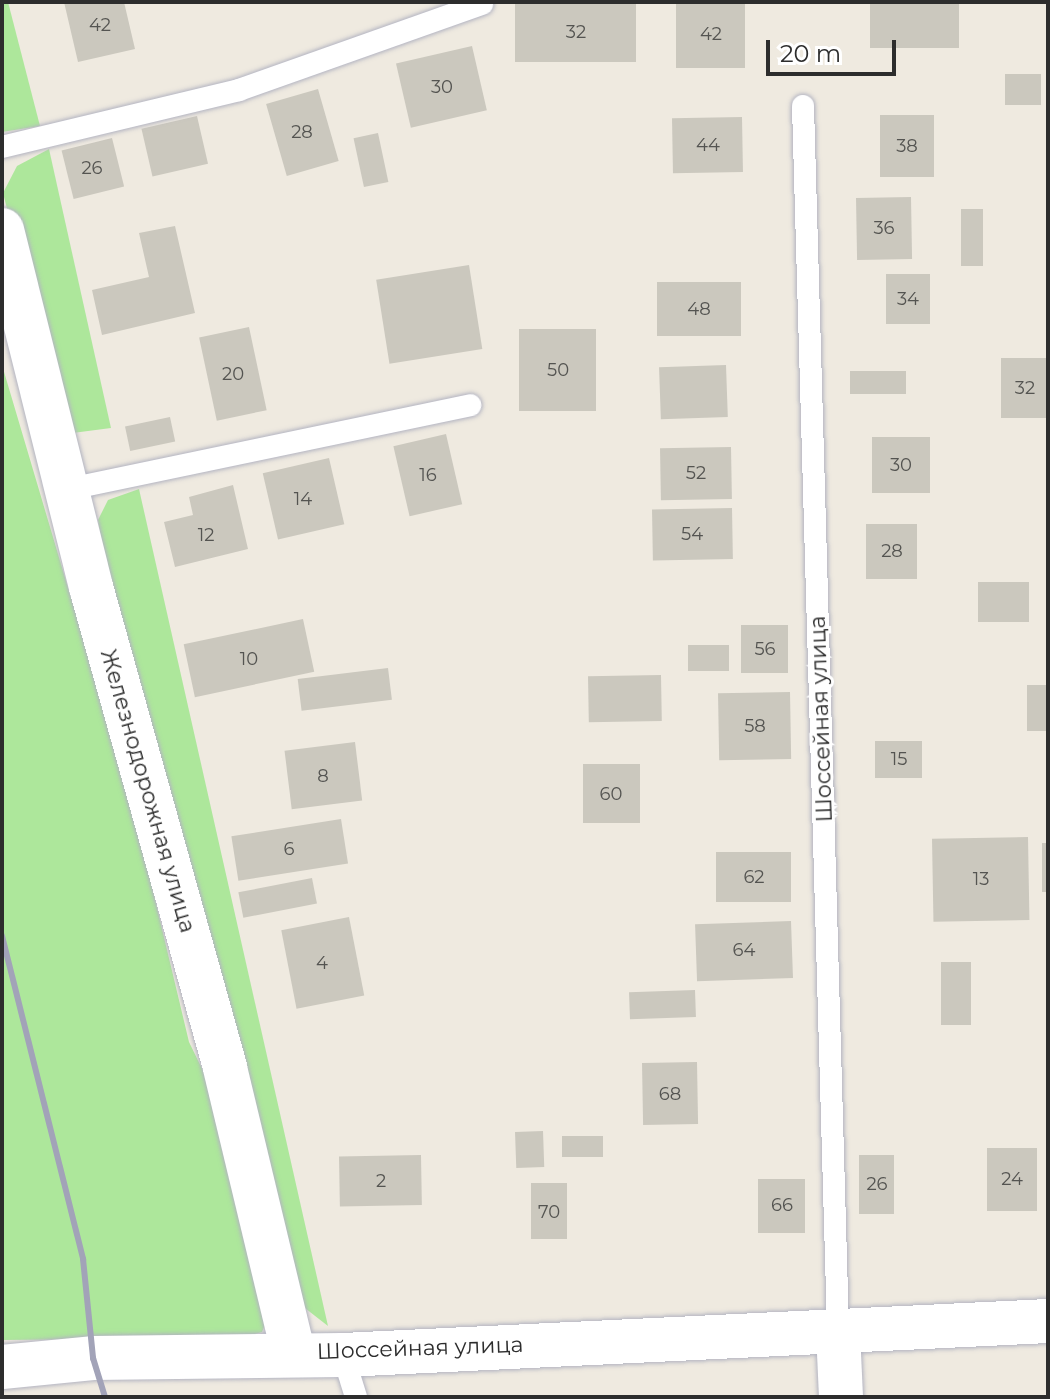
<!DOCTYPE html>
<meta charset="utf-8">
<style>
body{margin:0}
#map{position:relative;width:1050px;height:1399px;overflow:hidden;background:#efeae0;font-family:Montserrat,sans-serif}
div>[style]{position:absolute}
.green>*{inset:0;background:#ade79b}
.building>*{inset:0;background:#cbc8be;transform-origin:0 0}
.roads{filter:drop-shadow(0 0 2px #b3b4c1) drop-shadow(0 0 2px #b3b4c1)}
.lane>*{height:22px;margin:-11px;padding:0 11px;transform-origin:11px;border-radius:11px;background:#fff}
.street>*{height:44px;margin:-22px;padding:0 22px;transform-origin:22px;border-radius:22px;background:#fff}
.secondary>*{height:44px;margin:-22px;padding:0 22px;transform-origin:22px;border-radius:22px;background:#fff}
.rail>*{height:6px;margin:-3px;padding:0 3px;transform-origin:3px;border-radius:3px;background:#a2a3b8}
span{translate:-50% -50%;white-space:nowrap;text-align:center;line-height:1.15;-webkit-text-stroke:6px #fff;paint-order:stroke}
.number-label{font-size:18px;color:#545451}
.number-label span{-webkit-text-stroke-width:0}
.street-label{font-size:22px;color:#2d2d2d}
.frame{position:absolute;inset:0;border:4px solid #2d2d2d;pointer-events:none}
.scale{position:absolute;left:766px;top:40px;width:130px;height:36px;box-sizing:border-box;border:4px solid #2d2d2d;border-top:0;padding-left:10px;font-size:24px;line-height:28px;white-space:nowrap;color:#2d2d2d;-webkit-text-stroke:6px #fff;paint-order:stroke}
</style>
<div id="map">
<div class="green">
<i style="clip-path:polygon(2px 2px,8px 2px,40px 126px,2px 132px)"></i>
<i style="clip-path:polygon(49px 149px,111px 428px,65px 434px,3px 193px,17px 166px)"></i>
<i style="clip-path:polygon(2px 365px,133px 807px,189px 1042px,212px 1089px,267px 1320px,262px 1332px,241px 1338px,2px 1340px)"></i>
<i style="clip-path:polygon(139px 489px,328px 1326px,301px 1305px,104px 557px,98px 520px,108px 500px)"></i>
</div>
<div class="building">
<i style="clip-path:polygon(64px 2px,124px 2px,135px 49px,78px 62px)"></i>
<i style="left:515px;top:2px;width:121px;height:60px"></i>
<i style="left:676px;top:2px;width:69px;height:66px"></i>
<i style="left:870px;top:2px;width:89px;height:46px"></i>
<i style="left:472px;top:46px;width:66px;height:78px;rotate:77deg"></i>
<i style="left:1005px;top:74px;width:36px;height:31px"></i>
<i style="left:318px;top:89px;width:75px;height:54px;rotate:74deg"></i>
<i style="left:880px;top:115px;width:54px;height:62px"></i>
<i style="left:197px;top:116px;width:49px;height:57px;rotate:77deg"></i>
<i style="left:742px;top:117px;width:55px;height:70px;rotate:89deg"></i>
<i style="left:378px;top:133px;width:50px;height:25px;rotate:78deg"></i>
<i style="left:112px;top:138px;width:50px;height:52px;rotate:76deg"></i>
<i style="left:911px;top:197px;width:62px;height:55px;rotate:89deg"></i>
<i style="left:983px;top:209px;width:57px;height:22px;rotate:90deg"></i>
<i style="clip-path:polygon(175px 226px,195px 313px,102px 335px,92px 290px,149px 277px,139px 233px)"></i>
<i style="left:469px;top:265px;width:85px;height:94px;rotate:81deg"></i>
<i style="left:930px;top:274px;width:50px;height:44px;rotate:90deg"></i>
<i style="left:741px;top:282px;width:54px;height:84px;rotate:90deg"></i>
<i style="left:249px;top:327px;width:85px;height:51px;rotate:78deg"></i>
<i style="left:596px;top:329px;width:82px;height:77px;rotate:90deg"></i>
<i style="left:1001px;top:358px;width:47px;height:60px"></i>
<i style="left:726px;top:365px;width:52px;height:67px;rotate:88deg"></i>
<i style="left:850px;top:371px;width:56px;height:23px"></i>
<i style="left:170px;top:417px;width:25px;height:46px;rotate:78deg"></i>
<i style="left:446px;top:434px;width:72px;height:54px;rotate:77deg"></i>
<i style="left:930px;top:437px;width:56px;height:58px;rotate:90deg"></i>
<i style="left:731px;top:447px;width:52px;height:71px;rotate:89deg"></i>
<i style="left:329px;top:458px;width:68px;height:68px;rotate:77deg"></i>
<i style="clip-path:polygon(233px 485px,248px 549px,175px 567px,164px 522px,193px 515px,189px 497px)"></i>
<i style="left:732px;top:508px;width:51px;height:80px;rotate:89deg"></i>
<i style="left:866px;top:524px;width:51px;height:55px"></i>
<i style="left:1029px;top:582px;width:40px;height:51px;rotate:90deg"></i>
<i style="left:303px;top:619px;width:54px;height:122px;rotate:78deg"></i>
<i style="left:741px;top:625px;width:47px;height:48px"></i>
<i style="left:688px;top:645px;width:41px;height:26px"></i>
<i style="left:388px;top:668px;width:32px;height:91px;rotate:83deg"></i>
<i style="left:661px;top:675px;width:46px;height:73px;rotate:89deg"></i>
<i style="left:1027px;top:685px;width:21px;height:46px"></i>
<i style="left:790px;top:692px;width:67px;height:72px;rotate:89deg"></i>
<i style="left:875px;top:741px;width:47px;height:37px"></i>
<i style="left:355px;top:742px;width:59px;height:71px;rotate:83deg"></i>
<i style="left:640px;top:764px;width:59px;height:57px;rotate:90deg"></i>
<i style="left:341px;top:819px;width:45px;height:111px;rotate:81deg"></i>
<i style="left:1028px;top:837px;width:83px;height:96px;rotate:89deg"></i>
<i style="left:1048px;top:843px;width:49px;height:6px;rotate:90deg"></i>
<i style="left:791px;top:852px;width:50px;height:75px;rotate:90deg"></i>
<i style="left:312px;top:878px;width:26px;height:75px;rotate:79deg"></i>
<i style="left:349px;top:917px;width:80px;height:69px;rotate:79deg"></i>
<i style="left:791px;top:921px;width:57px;height:96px;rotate:88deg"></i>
<i style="left:941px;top:962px;width:30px;height:63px"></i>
<i style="left:695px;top:990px;width:27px;height:66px;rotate:88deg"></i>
<i style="left:697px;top:1062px;width:62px;height:55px;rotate:89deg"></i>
<i style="left:543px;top:1131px;width:36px;height:28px;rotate:88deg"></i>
<i style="left:603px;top:1136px;width:21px;height:41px;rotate:90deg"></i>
<i style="left:987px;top:1148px;width:50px;height:63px"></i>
<i style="left:421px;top:1155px;width:50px;height:82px;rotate:89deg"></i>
<i style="left:859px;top:1155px;width:35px;height:59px"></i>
<i style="left:758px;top:1179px;width:47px;height:54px"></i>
<i style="left:567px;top:1183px;width:56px;height:36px;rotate:90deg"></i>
</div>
<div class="roads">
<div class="lane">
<i style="left:803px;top:106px;width:1225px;rotate:88.36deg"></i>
<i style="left:2px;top:147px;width:244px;rotate:-13.5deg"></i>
<i style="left:239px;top:90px;width:258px;rotate:-19.5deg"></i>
<i style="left:69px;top:489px;width:410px;rotate:-11.8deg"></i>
<i style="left:343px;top:1355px;width:44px;rotate:72.8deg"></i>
</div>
<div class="street">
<i style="left:2px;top:230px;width:368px;rotate:76deg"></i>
<i style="left:91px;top:587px;width:499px;rotate:74.4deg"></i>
<i style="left:225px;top:1068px;width:291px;rotate:76.5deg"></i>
<i style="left:838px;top:1331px;width:66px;rotate:87.4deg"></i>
</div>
<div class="secondary">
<i style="left:2px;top:1367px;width:91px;rotate:-5.6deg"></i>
<i style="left:93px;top:1358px;width:250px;rotate:-0.7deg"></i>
<i style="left:343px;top:1355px;width:706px;rotate:-2.76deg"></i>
</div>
</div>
<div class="rail">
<i style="left:2px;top:936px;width:333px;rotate:75.9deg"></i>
<i style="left:83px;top:1259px;width:100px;rotate:84.2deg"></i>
<i style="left:93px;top:1358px;width:41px;rotate:72.9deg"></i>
</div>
<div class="number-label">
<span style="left:100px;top:25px">42</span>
<span style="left:576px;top:32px">32</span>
<span style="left:711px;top:34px">42</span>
<span style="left:442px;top:87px">30</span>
<span style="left:302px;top:132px">28</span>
<span style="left:708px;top:145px">44</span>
<span style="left:907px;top:146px">38</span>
<span style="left:92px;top:168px">26</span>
<span style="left:884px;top:228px">36</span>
<span style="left:908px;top:299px">34</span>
<span style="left:699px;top:309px">48</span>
<span style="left:558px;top:370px">50</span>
<span style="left:233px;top:374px">20</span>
<span style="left:1025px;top:388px">32</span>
<span style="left:901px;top:465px">30</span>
<span style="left:696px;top:473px">52</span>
<span style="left:428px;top:475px">16</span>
<span style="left:303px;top:499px">14</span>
<span style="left:692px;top:534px">54</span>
<span style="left:206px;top:535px">12</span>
<span style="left:892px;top:551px">28</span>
<span style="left:765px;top:649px">56</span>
<span style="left:249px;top:659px">10</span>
<span style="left:755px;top:726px">58</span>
<span style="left:899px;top:759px">15</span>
<span style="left:323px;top:776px">8</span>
<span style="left:611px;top:794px">60</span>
<span style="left:289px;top:849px">6</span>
<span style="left:754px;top:877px">62</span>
<span style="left:981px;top:879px">13</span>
<span style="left:744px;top:950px">64</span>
<span style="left:322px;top:963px">4</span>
<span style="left:670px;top:1094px">68</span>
<span style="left:1012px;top:1179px">24</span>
<span style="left:381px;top:1181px">2</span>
<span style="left:877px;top:1184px">26</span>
<span style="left:782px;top:1205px">66</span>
<span style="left:549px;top:1212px">70</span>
</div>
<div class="street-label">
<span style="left:821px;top:719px;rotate:-92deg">Шоссейная улица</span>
<span style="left:148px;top:791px;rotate:74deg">Железнодорожная улица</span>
<span style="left:420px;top:1348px;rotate:-2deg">Шоссейная улица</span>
</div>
<div class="frame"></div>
<div class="scale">20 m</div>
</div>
